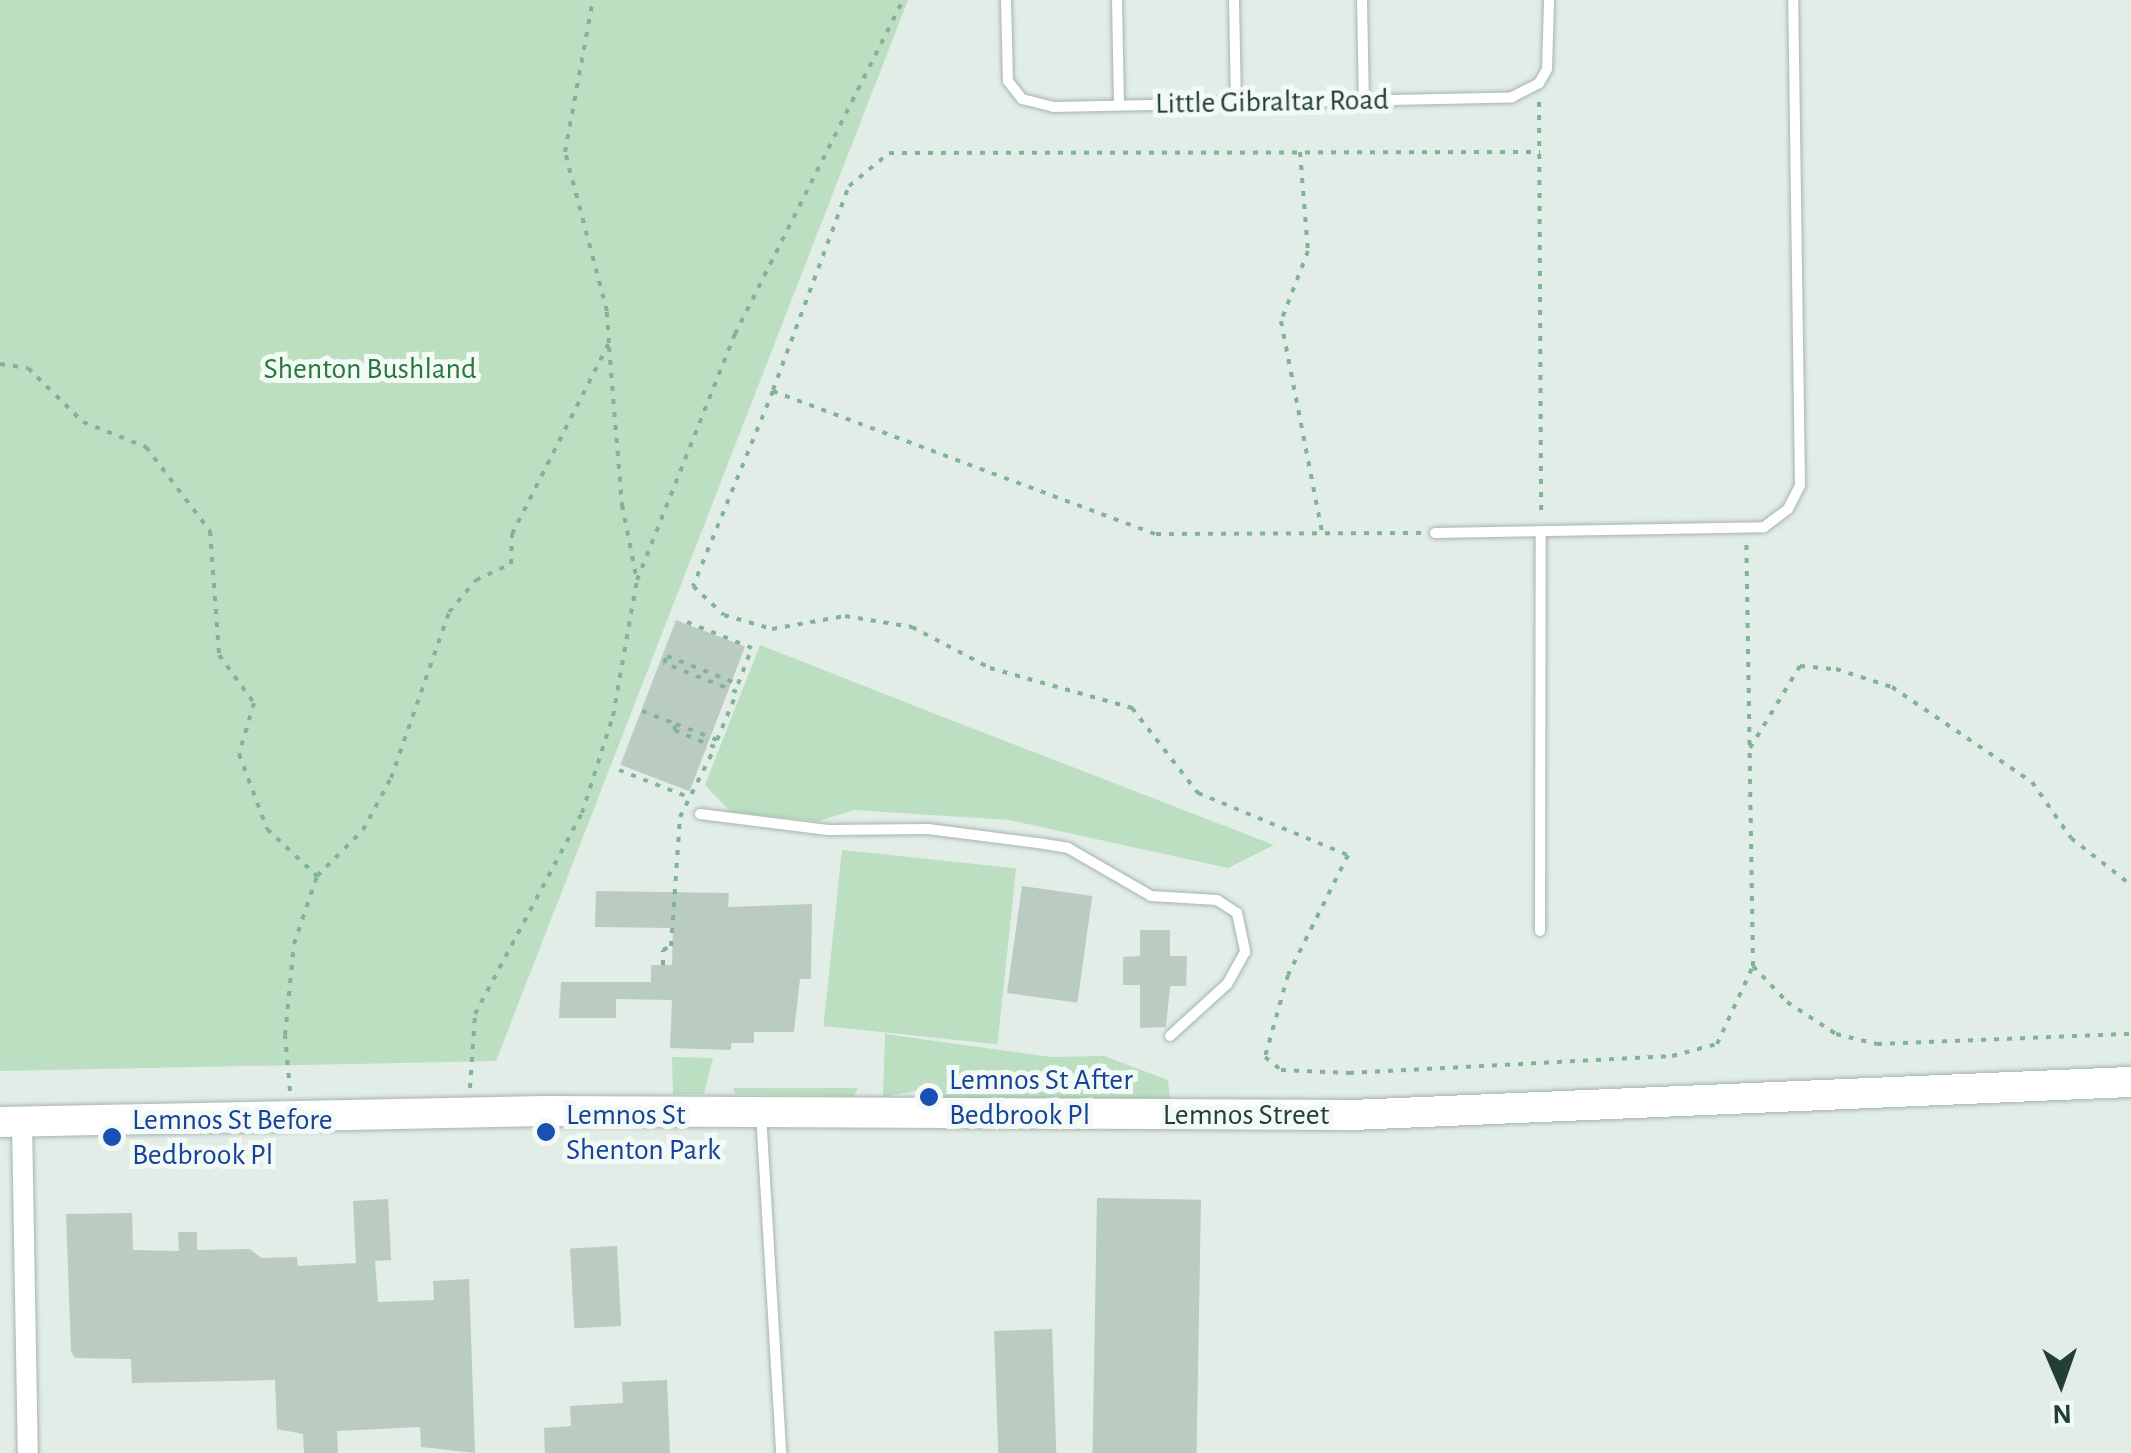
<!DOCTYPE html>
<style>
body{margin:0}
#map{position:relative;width:2131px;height:1453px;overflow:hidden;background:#e2ede7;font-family:"Alegreya Sans",sans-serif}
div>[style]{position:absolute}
.green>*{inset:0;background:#bbdfc0;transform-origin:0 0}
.building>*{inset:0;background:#bacbc2;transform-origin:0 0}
.path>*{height:4px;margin-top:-2px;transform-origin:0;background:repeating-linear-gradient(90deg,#82b19c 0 5px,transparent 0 13px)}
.roads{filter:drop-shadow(0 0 2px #a5b5ad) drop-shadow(0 0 2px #a5b5ad)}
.lane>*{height:10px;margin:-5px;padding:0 5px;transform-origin:5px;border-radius:5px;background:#fff}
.street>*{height:20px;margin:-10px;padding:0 10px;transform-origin:10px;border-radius:10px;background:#fff}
.secondary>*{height:30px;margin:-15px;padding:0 15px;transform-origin:15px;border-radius:15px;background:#fff}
.dots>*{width:28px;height:28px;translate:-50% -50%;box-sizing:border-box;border:5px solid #f3f9f5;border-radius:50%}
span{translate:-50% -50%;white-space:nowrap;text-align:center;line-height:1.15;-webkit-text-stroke:10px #f3f9f5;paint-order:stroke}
.street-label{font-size:30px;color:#223f33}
.park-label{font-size:30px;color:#2a773e}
.transit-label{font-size:30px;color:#164399}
.left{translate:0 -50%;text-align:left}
.north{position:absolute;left:2011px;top:1333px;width:100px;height:100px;-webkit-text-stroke:8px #f3f9f5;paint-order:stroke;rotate:178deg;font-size:28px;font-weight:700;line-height:40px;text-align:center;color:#223f33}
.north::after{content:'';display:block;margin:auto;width:35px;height:45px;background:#223f33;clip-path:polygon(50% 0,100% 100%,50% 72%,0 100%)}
</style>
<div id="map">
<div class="green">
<i style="clip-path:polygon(0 0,908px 0,496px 1061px,0 1071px)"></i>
<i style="clip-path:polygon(760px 645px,920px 708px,1274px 845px,1228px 868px,1009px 820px,854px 810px,819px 821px,731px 812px,705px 785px)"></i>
<i style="left:842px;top:850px;width:175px;height:177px;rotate:6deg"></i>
<i style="clip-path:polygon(885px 1034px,1051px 1057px,1104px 1056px,1168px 1080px,1170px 1098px,931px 1098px,930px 1088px,883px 1097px)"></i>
<i style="clip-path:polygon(672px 1057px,713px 1058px,704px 1094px,673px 1094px)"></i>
<i style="clip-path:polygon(733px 1088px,858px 1088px,854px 1096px,735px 1094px)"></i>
</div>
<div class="building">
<i style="left:676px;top:620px;width:74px;height:155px;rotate:21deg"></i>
<i style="left:1022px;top:886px;width:71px;height:108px;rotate:8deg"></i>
<i style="clip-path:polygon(596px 891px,729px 893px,728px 907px,812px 904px,811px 979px,800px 979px,794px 1032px,754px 1032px,754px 1043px,731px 1043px,731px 1050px,670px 1048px,672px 1000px,616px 999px,616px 1018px,559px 1018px,561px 982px,651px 982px,651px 965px,672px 965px,673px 928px,595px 927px)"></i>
<i style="clip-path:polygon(1140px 930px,1170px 930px,1170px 956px,1187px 956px,1186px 986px,1170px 986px,1166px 1027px,1140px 1028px,1140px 985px,1123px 985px,1123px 957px,1140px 956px)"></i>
<i style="left:1097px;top:1198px;width:104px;height:255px;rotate:1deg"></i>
<i style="clip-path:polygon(388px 1199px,391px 1260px,375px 1261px,378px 1302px,434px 1300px,433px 1281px,469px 1279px,475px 1453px,421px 1447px,420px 1427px,337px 1431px,338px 1453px,304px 1453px,303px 1434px,277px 1429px,275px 1380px,132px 1383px,131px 1359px,75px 1358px,71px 1351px,66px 1214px,132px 1213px,133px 1250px,179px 1251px,178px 1232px,197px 1232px,197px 1250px,250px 1249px,261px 1258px,297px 1257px,298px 1266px,356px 1263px,353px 1201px)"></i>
<i style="left:617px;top:1246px;width:80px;height:47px;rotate:87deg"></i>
<i style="left:1052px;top:1329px;width:124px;height:58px;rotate:88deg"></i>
<i style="clip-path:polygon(667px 1380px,670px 1453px,545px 1453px,544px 1428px,571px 1426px,570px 1406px,623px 1403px,622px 1382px)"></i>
</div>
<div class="path">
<i style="left:1539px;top:102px;width:411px;rotate:89.7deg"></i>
<i style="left:1300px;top:152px;width:99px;rotate:85.4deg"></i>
<i style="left:1308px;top:251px;width:75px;rotate:111.1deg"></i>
<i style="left:1281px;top:321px;width:215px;rotate:79deg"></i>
<i style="left:609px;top:347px;width:159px;rotate:85.3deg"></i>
<i style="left:622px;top:505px;width:76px;rotate:78.7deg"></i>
<i style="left:0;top:364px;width:28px;rotate:8deg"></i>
<i style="left:28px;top:368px;width:77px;rotate:44.5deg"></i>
<i style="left:83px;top:422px;width:68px;rotate:21.6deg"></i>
<i style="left:146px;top:447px;width:106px;rotate:52.7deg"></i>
<i style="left:210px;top:531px;width:124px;rotate:85.8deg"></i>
<i style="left:219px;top:655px;width:59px;rotate:53.9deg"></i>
<i style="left:254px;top:703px;width:53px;rotate:106.4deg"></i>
<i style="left:239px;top:754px;width:80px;rotate:69.5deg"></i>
<i style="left:267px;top:829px;width:69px;rotate:43.2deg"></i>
<i style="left:773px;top:390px;width:218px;rotate:-69.6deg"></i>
<i style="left:849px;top:186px;width:52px;rotate:-39.5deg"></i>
<i style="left:889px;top:153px;width:651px;rotate:-0.09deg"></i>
<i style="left:1421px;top:533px;width:266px;rotate:179.8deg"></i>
<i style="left:1155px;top:534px;width:408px;rotate:-159.5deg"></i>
<i style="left:773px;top:391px;width:211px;rotate:112.3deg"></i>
<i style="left:693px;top:586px;width:42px;rotate:43.1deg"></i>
<i style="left:724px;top:615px;width:50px;rotate:16.3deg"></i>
<i style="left:772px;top:629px;width:74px;rotate:-10.1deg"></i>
<i style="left:845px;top:616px;width:68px;rotate:9.3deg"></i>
<i style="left:912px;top:627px;width:88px;rotate:27.7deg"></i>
<i style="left:990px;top:668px;width:148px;rotate:15.7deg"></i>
<i style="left:1132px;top:708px;width:108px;rotate:52.2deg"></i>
<i style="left:1198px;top:793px;width:162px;rotate:22.5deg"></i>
<i style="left:1348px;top:855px;width:134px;rotate:116.6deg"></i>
<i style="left:1288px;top:975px;width:85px;rotate:105.7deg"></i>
<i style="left:1265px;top:1057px;width:21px;rotate:39deg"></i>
<i style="left:1281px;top:1070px;width:68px;rotate:2.5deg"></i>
<i style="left:1349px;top:1073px;width:323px;rotate:-3deg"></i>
<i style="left:1672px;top:1056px;width:47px;rotate:-14.9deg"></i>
<i style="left:1717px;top:1044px;width:86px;rotate:-65.2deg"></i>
<i style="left:1753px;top:966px;width:425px;rotate:-90.9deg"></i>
<i style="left:642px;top:711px;width:36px;rotate:21deg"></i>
<i style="left:1750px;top:748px;width:96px;rotate:-58.6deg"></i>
<i style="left:1800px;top:666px;width:36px;rotate:5deg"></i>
<i style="left:1836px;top:669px;width:59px;rotate:17.8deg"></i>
<i style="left:1892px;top:687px;width:169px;rotate:34.2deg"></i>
<i style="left:2032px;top:782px;width:68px;rotate:55.1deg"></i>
<i style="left:2071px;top:838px;width:76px;rotate:38.1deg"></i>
<i style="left:619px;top:770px;width:72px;rotate:21.2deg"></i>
<i style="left:663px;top:965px;width:15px;rotate:-90deg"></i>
<i style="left:663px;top:950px;width:9px;rotate:-27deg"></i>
<i style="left:671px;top:946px;width:129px;rotate:-86deg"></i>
<i style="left:680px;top:817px;width:78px;rotate:-63.4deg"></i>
<i style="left:715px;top:747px;width:44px;rotate:-157.5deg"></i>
<i style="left:674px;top:730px;width:6px;rotate:-72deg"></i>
<i style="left:676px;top:724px;width:44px;rotate:21.3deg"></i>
<i style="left:717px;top:740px;width:52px;rotate:-67.4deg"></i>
<i style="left:737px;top:692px;width:79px;rotate:-158.3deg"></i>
<i style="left:664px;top:663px;width:8px;rotate:-67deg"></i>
<i style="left:667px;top:656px;width:76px;rotate:21.5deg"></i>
<i style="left:738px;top:684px;width:39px;rotate:-69deg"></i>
<i style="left:752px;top:648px;width:75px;rotate:-158.2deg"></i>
<i style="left:1753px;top:966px;width:50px;rotate:46.6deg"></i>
<i style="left:1787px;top:1002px;width:59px;rotate:33.1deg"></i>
<i style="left:1836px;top:1034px;width:42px;rotate:13.7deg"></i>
<i style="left:1877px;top:1044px;width:254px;rotate:-2.3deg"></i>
<i style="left:470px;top:1088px;width:74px;rotate:-86.1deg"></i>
<i style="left:475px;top:1014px;width:228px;rotate:-62deg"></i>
<i style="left:582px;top:813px;width:102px;rotate:-72.3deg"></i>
<i style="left:613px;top:716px;width:138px;rotate:-80deg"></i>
<i style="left:637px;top:580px;width:265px;rotate:-68.3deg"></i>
<i style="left:735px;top:334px;width:374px;rotate:-63.3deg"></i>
<i style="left:290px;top:1091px;width:56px;rotate:-95.1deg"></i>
<i style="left:285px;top:1035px;width:91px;rotate:-84.4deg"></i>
<i style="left:294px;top:944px;width:72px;rotate:-71.3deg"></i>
<i style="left:317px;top:876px;width:65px;rotate:-45deg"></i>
<i style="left:363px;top:830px;width:59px;rotate:-61.7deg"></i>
<i style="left:391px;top:778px;width:176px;rotate:-70.7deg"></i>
<i style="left:449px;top:612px;width:42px;rotate:-49.8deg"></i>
<i style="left:476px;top:580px;width:38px;rotate:-25deg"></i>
<i style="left:511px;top:564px;width:30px;rotate:-88deg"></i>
<i style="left:512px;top:534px;width:214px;rotate:-63.1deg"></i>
<i style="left:609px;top:343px;width:32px;rotate:-94deg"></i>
<i style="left:607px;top:311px;width:164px;rotate:-104.8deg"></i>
<i style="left:565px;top:152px;width:155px;rotate:-79.6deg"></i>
</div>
<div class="roads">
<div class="lane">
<i style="left:1006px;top:0;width:81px;rotate:88.6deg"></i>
<i style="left:1008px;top:81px;width:23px;rotate:52deg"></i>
<i style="left:1022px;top:99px;width:32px;rotate:14deg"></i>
<i style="left:1053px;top:107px;width:459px;rotate:-1.2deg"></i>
<i style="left:1512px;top:97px;width:30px;rotate:-27deg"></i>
<i style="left:1539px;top:83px;width:16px;rotate:-60deg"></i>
<i style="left:1547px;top:69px;width:69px;rotate:-88.3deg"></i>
<i style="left:1117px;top:0;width:105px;rotate:88.9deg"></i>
<i style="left:1234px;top:0;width:102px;rotate:88.9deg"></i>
<i style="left:1362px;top:0;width:100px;rotate:88.9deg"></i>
<i style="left:1435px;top:533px;width:329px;rotate:-1deg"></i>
<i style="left:1764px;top:527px;width:30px;rotate:-37deg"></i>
<i style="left:1788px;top:509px;width:27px;rotate:-63deg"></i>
<i style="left:1800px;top:485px;width:485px;rotate:-90.8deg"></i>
<i style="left:700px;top:814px;width:129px;rotate:7.1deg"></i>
<i style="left:828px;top:830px;width:100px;rotate:-0.6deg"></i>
<i style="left:928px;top:829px;width:111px;rotate:7.3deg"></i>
<i style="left:1038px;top:843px;width:30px;rotate:9deg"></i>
<i style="left:1068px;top:848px;width:96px;rotate:30deg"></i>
<i style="left:1151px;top:896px;width:66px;rotate:3.5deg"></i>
<i style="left:1217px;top:900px;width:24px;rotate:33deg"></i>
<i style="left:1237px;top:913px;width:40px;rotate:78deg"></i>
<i style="left:1245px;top:952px;width:37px;rotate:119deg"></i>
<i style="left:1227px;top:984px;width:77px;rotate:137.6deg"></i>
<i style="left:1540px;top:931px;width:400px;rotate:-89.9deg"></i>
<i style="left:761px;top:1113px;width:341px;rotate:86.6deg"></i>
</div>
<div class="street">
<i style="left:22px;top:1122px;width:331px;rotate:89deg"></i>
</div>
<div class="secondary">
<i style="left:0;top:1122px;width:545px;rotate:-1.16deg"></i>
<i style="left:545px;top:1111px;width:807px;rotate:0.28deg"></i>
<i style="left:1352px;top:1115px;width:780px;rotate:-2.43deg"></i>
</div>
</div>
<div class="dots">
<i style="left:929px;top:1097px;background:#1a4fb4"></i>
<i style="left:546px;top:1132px;background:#1a4fb4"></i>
<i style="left:112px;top:1137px;background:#1a4fb4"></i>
</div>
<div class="street-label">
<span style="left:1272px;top:102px;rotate:-1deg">Little Gibraltar Road</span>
<span style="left:1246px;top:1115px">Lemnos Street</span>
</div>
<div class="park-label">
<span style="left:370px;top:369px">Shenton Bushland</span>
</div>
<div class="transit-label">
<span class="left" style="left:949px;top:1097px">Lemnos St After<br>Bedbrook Pl</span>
<span class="left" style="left:566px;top:1132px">Lemnos St<br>Shenton Park</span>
<span class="left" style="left:132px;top:1137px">Lemnos St Before<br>Bedbrook Pl</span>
</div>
<div class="north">N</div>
</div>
